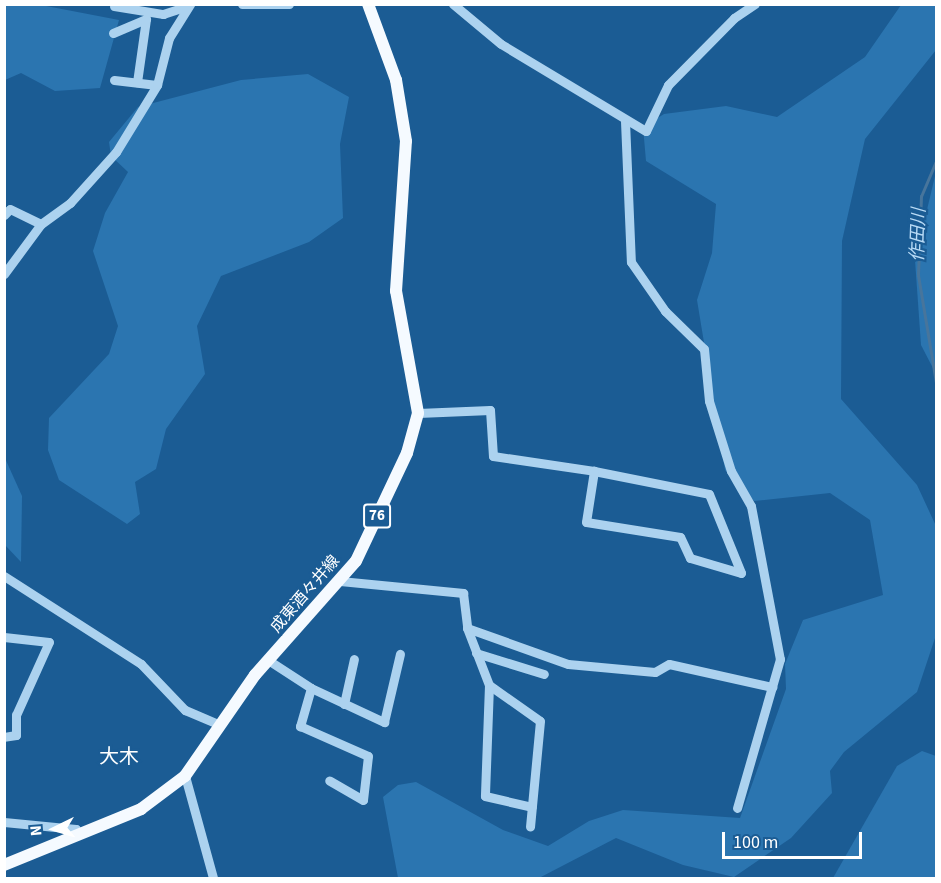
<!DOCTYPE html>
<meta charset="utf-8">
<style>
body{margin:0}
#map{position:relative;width:941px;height:883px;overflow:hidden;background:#1b5c94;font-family:"Source Sans 3","Noto Sans JP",sans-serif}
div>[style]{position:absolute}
.green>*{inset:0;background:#2b75b0}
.stream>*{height:3px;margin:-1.5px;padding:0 1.5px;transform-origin:1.5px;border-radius:1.5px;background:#47759c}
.minor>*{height:9px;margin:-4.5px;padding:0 4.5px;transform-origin:4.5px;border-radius:4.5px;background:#acd2ef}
.major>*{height:12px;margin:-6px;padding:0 6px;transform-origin:6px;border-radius:6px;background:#f5faff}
span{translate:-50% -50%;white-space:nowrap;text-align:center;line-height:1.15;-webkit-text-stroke:4.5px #1b5c94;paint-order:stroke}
.shield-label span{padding:2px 4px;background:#1b5c94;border:2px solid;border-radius:4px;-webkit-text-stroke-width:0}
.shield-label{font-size:15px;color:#fff;font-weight:700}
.street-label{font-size:16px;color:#fff}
.water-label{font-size:18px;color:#b9dbf6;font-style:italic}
.quarter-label{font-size:20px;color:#fff}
.frame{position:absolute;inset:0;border:6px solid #fff;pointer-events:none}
.north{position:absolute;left:24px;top:799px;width:60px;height:60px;-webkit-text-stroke:4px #1b5c94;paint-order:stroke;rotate:265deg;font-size:16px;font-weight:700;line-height:24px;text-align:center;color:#fff}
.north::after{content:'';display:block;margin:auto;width:21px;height:27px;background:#fff;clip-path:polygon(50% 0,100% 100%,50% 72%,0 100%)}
.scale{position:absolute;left:722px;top:832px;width:140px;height:27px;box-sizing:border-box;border:3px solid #fff;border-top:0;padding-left:8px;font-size:18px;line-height:21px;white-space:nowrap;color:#fff;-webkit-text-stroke:4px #1b5c94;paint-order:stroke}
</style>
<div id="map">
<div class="green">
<i style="clip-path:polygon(5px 5px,41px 5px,119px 20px,100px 88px,55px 91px,21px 73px,5px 80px)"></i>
<i style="clip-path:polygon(901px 5px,936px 5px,936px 50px,865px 139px,842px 241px,841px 399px,917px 485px,936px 526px,936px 635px,917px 692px,844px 752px,830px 771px,832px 793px,791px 838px,734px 877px,683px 865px,616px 838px,539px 878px,398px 878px,383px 797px,398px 785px,416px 782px,503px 830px,548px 846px,589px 821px,623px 810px,740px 818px,786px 689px,785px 664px,803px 620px,883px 595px,870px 520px,830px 493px,754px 501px,725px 470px,697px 300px,712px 253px,716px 204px,646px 161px,643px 127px,664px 114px,726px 106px,777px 117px,865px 57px)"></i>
<i style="clip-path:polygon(308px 74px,349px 97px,340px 144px,343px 218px,309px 242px,221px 276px,197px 326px,205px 374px,166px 429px,156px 469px,135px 482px,140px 514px,127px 524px,59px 480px,48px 450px,49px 418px,109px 354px,118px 326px,93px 251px,105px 213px,128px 172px,111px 156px,109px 142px,138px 107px,241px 80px)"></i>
<i style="clip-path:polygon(936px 172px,936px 374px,921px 345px,915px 260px)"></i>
<i style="clip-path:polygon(4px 456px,22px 496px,21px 562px,5px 545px)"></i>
<i style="clip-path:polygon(922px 751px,936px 756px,936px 878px,833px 878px,897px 766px)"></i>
</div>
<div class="stream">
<i style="left:936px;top:161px;width:38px;rotate:113deg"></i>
<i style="left:921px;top:196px;width:79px;rotate:92.2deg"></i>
<i style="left:918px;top:275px;width:109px;rotate:80.5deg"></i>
</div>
<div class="minor">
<i style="left:242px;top:4px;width:47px"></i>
<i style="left:453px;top:4px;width:62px;rotate:39.8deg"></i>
<i style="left:501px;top:44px;width:169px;rotate:31deg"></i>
<i style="left:646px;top:131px;width:51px;rotate:-64.4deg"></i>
<i style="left:668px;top:85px;width:94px;rotate:-45.4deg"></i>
<i style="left:734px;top:18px;width:25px;rotate:-34deg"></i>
<i style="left:114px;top:6px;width:50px;rotate:9.3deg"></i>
<i style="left:163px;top:14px;width:25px;rotate:-18deg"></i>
<i style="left:113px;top:33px;width:36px;rotate:-23deg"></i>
<i style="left:146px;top:19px;width:64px;rotate:98.1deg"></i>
<i style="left:114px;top:80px;width:43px;rotate:6.6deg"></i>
<i style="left:625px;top:121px;width:141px;rotate:87.6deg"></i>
<i style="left:631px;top:262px;width:60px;rotate:55.2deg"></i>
<i style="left:665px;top:311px;width:54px;rotate:44.3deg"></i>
<i style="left:704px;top:349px;width:52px;rotate:84.5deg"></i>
<i style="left:709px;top:401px;width:73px;rotate:72.6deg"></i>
<i style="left:731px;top:471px;width:40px;rotate:60.3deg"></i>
<i style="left:751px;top:506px;width:156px;rotate:79.3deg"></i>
<i style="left:780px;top:659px;width:155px;rotate:106.1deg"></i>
<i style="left:4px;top:215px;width:8px;rotate:-45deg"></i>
<i style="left:10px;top:209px;width:34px;rotate:26deg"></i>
<i style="left:4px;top:274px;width:62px;rotate:-53.5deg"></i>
<i style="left:41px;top:224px;width:36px;rotate:-36deg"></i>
<i style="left:70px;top:203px;width:69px;rotate:-48deg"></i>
<i style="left:116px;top:152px;width:79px;rotate:-58.5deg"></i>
<i style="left:157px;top:85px;width:49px;rotate:-75.7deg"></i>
<i style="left:169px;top:38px;width:40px;rotate:-58deg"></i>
<i style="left:418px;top:413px;width:72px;rotate:-2.4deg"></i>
<i style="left:490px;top:410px;width:46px;rotate:86.3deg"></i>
<i style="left:493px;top:456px;width:102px;rotate:8.4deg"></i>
<i style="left:594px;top:471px;width:117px;rotate:11.3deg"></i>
<i style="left:709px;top:494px;width:85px;rotate:67.9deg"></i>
<i style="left:741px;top:573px;width:53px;rotate:-163.6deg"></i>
<i style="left:690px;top:558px;width:23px;rotate:-115deg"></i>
<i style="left:680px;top:537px;width:95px;rotate:-170.9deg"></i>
<i style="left:586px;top:522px;width:52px;rotate:-81.1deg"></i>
<i style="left:4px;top:576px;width:163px;rotate:32.7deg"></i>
<i style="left:141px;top:664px;width:64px;rotate:46.3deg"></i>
<i style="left:185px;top:710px;width:38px;rotate:23deg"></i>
<i style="left:340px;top:581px;width:124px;rotate:5.6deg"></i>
<i style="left:463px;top:593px;width:35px;rotate:83deg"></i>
<i style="left:467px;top:628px;width:61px;rotate:68.9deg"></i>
<i style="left:489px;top:685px;width:62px;rotate:35.2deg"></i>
<i style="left:540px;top:721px;width:106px;rotate:95.4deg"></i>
<i style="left:467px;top:628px;width:107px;rotate:19.6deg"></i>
<i style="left:568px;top:664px;width:87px;rotate:5.3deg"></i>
<i style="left:655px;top:672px;width:16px;rotate:-30deg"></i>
<i style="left:669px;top:664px;width:106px;rotate:12.6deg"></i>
<i style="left:4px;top:637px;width:45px;rotate:6.3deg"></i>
<i style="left:49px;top:642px;width:80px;rotate:114.3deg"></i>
<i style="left:16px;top:715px;width:20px;rotate:90deg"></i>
<i style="left:16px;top:735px;width:12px;rotate:171deg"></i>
<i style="left:476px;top:653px;width:71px;rotate:17.2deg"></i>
<i style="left:268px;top:660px;width:51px;rotate:33.1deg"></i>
<i style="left:311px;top:688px;width:81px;rotate:25deg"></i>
<i style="left:384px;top:722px;width:70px;rotate:-76.8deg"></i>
<i style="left:489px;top:685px;width:111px;rotate:92.1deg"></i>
<i style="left:485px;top:796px;width:48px;rotate:13.2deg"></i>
<i style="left:311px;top:688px;width:40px;rotate:106deg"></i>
<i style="left:300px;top:726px;width:74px;rotate:23.8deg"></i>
<i style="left:368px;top:756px;width:44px;rotate:96.5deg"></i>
<i style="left:363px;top:800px;width:39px;rotate:-150deg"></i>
<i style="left:344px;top:704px;width:46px;rotate:-77.5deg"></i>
<i style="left:185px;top:776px;width:106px;rotate:74.6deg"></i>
<i style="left:4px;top:822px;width:72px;rotate:5.6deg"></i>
<i style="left:76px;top:829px;width:5px;rotate:68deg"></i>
</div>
<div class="major">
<i style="left:4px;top:865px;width:148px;rotate:-22.2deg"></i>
<i style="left:141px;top:809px;width:55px;rotate:-36.9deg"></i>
<i style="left:185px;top:776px;width:123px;rotate:-55.3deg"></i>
<i style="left:255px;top:675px;width:152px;rotate:-48.5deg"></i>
<i style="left:356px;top:561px;width:119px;rotate:-64.7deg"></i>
<i style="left:407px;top:453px;width:41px;rotate:-74.6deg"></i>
<i style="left:418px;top:413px;width:124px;rotate:-100.2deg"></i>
<i style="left:396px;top:291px;width:150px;rotate:-86.2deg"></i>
<i style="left:406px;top:141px;width:62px;rotate:-99.3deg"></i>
<i style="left:396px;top:80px;width:81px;rotate:-110.2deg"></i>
</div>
<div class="shield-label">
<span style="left:377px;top:516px">76</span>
</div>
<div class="street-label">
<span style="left:305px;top:594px;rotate:-49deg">成東酒々井線</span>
</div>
<div class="water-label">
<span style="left:919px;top:235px;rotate:-88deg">作田川</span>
</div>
<div class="quarter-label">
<span style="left:119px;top:757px">大木</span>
</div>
<div class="frame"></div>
<div class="north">N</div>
<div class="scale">100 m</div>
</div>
